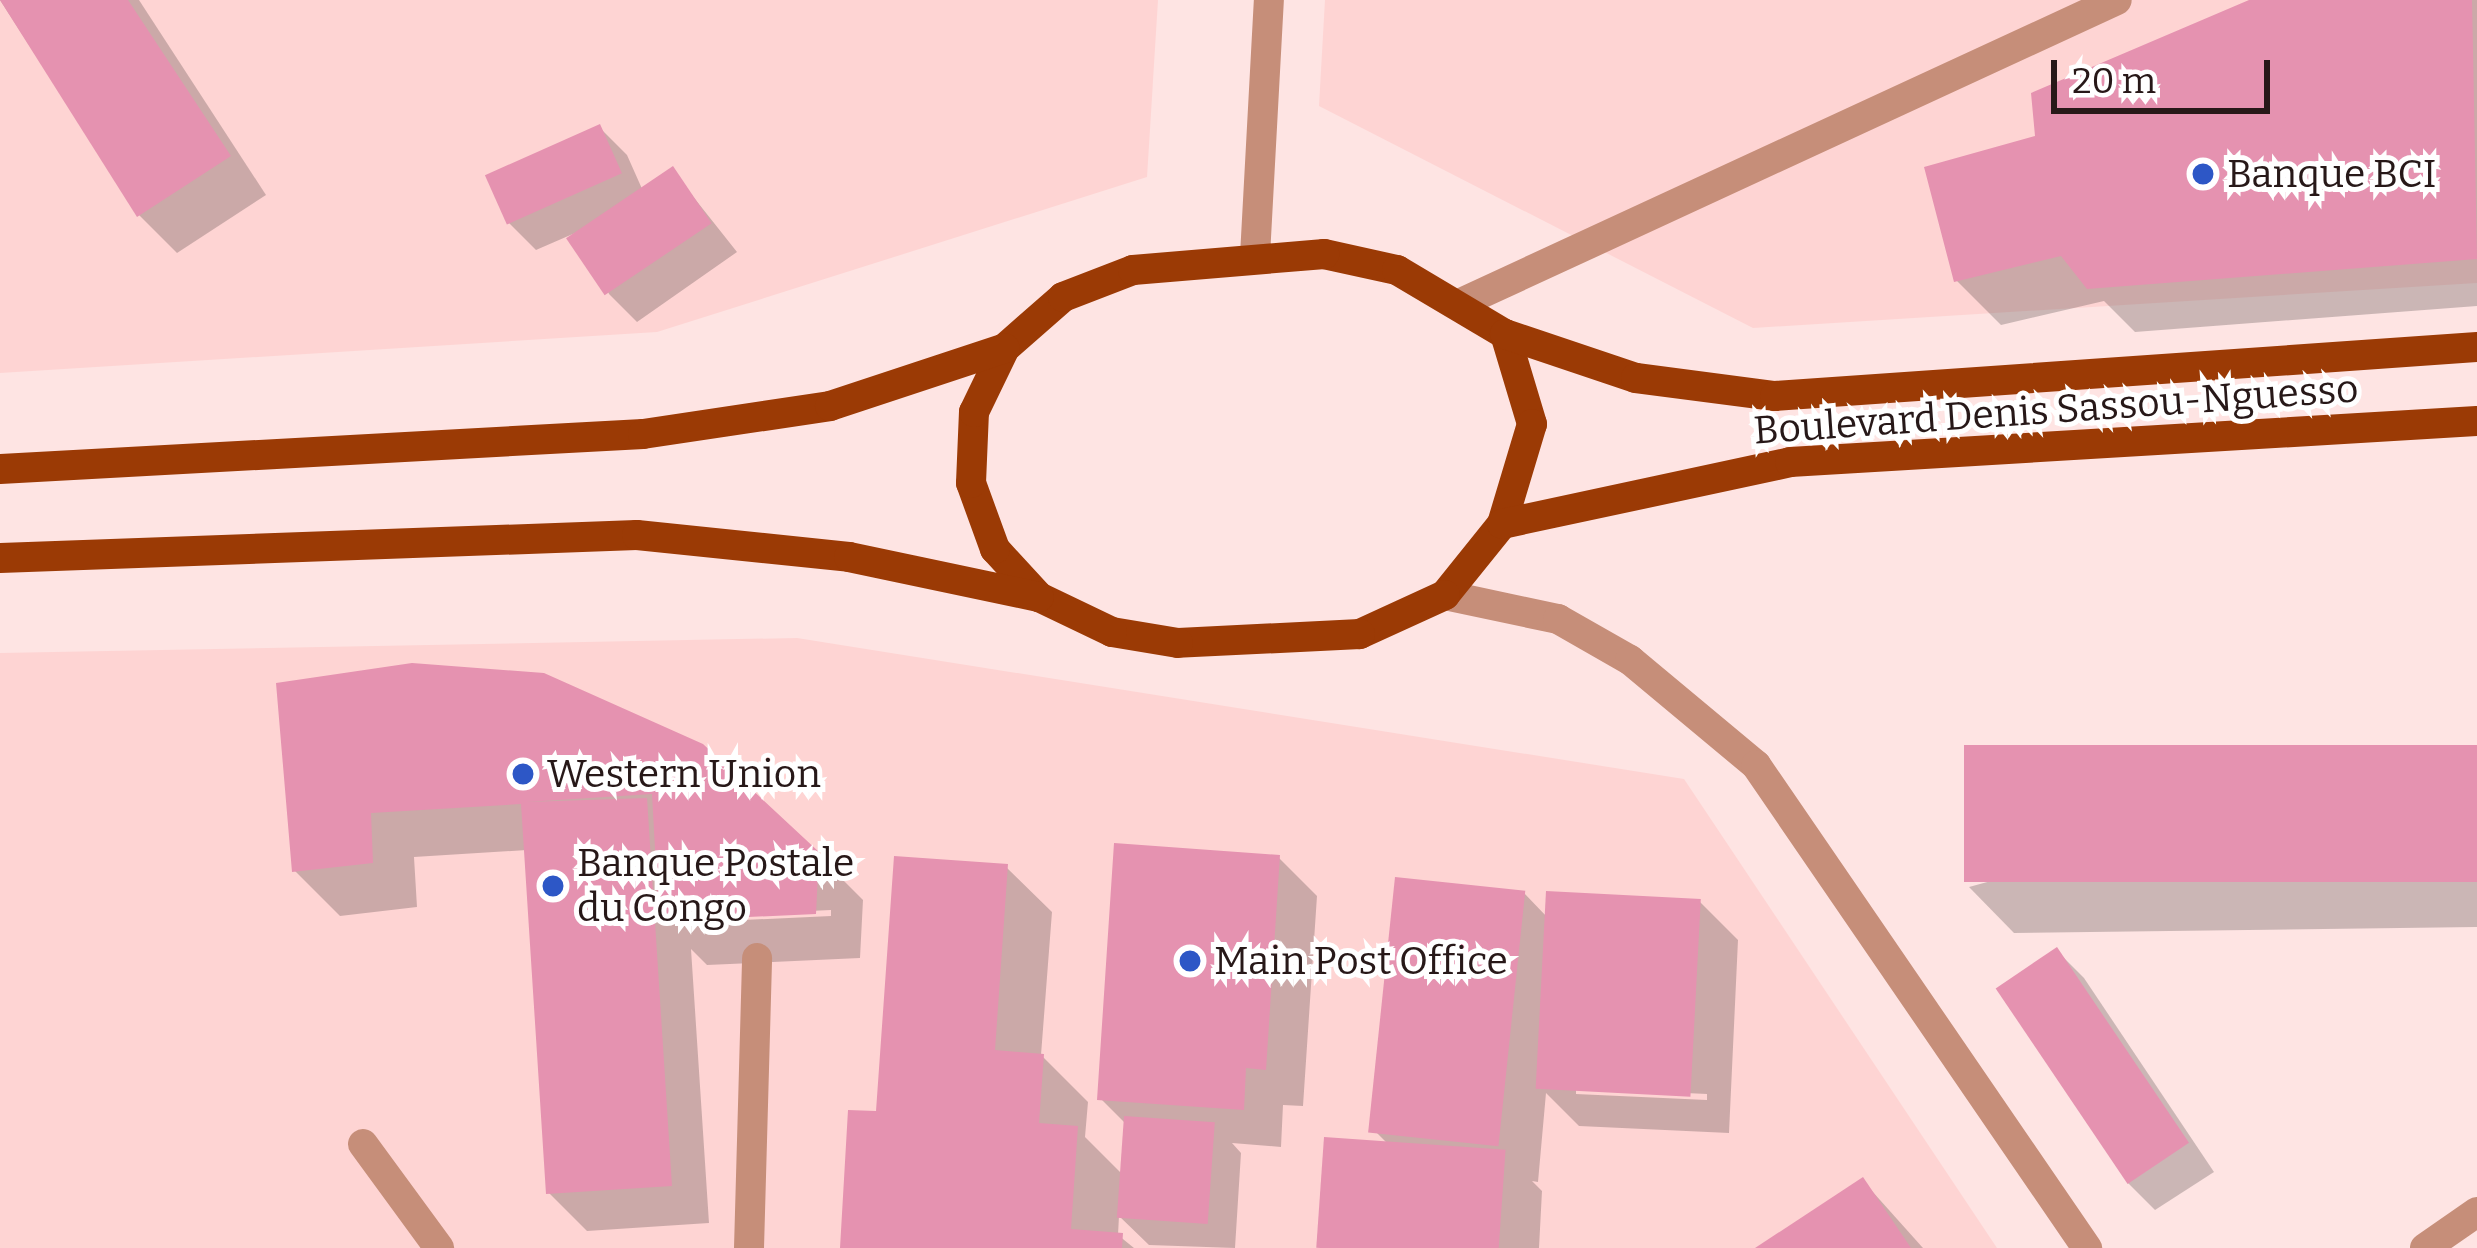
<!DOCTYPE html>
<style>
body{margin:0}
#map{position:relative;width:2477px;height:1248px;overflow:hidden;background:#fee4e3;font-family:Bitter,serif}
div>[style]{position:absolute}
.built>*{inset:0;background:#fed4d3}
.shadow>*{inset:0;background:#0003}
.building>*{inset:0;background:#e592b0;transform-origin:0 0}
.minor>*{height:30px;margin:-15px;padding:0 15px;transform-origin:15px;border-radius:15px;background:#c68e79}
.major>*{height:30px;margin:-15px;padding:0 15px;transform-origin:15px;border-radius:15px;background:#9b3a05}
.dots>*{width:33px;height:33px;translate:-50% -50%;box-sizing:border-box;border:6px solid #fff;border-radius:50%}
span{translate:-50% -50%;white-space:nowrap;text-align:center;line-height:1.15;-webkit-text-stroke:10px #fff;paint-order:stroke}
.poi-label{font-size:39px;color:#271818}
.left{translate:0 -50%;text-align:left}
.street-label{font-size:39px;color:#271818}
.scale{position:absolute;left:2051px;top:60px;width:219px;height:54px;box-sizing:border-box;border:6px solid #271818;border-top:0;padding-left:15px;font-size:36px;line-height:42px;white-space:nowrap;color:#271818;-webkit-text-stroke:9px #fff;paint-order:stroke}
</style>
<div id="map">
<div class="built">
<i style="clip-path:polygon(0 0,1158px 0,1147px 177px,657px 332px,0 373px)"></i>
<i style="clip-path:polygon(1325px 0,2477px 0,2477px 283px,1753px 328px,1319px 106px)"></i>
<i style="clip-path:polygon(797px 638px,1684px 779px,1997px 1248px,0 1248px,0 653px)"></i>
</div>
<div class="shadow">
<i style="clip-path:polygon(0 0,139px 0,266px 195px,177px 253px,139px 215px)"></i>
<i style="clip-path:polygon(2256px 0,2477px 0,2477px 306px,2135px 332px,2104px 301px,2001px 325px,1956px 280px,2039px 138px)"></i>
<i style="clip-path:polygon(599px 127px,627px 155px,643px 191px,672px 170px,737px 252px,637px 322px,609px 294px,582px 230px,536px 250px,508px 222px)"></i>
<i style="clip-path:polygon(evenodd,412px 666px,817px 854px,863px 900px,860px 958px,707px 965px,691px 949px,709px 1223px,587px 1231px,549px 1193px,527px 850px,414px 857px,417px 907px,340px 916px,295px 871px,412px 666px,831px 910px,831px 916px,700px 922px,700px 916px,831px 910px)"></i>
<i style="clip-path:polygon(2477px 748px,2477px 927px,2014px 933px,1969px 887px)"></i>
<i style="clip-path:polygon(1279px 858px,1317px 896px,1303px 1106px,1283px 1105px,1281px 1147px,1232px 1143px,1241px 1153px,1235px 1248px,1149px 1245px,1119px 1216px,1118px 1235px,1134px 1248px,843px 1248px,879px 1114px,1006px 867px,1052px 912px,1041px 1055px,1088px 1102px,1085px 1137px,1123px 1175px,1127px 1125px,1100px 1098px)"></i>
<i style="clip-path:polygon(evenodd,1524px 893px,1548px 918px,1700px 902px,1738px 940px,1729px 1133px,1579px 1126px,1546px 1093px,1538px 1182px,1532px 1181px,1542px 1191px,1539px 1248px,1320px 1248px,1389px 1145px,1376px 1132px,1524px 893px,1576px 1088px,1707px 1094px,1707px 1100px,1576px 1094px,1576px 1088px)"></i>
<i style="clip-path:polygon(2057px 951px,2084px 978px,2214px 1172px,2155px 1210px,2127px 1182px)"></i>
<i style="clip-path:polygon(1863px 1181px,1923px 1248px,1761px 1248px)"></i>
</div>
<div class="building">
<i style="clip-path:polygon(0 0,128px 0,231px 156px,137px 217px)"></i>
<i style="clip-path:polygon(2249px 0,2472px 0,2477px 259px,2087px 289px,2061px 256px,1954px 282px,1924px 167px,2035px 136px,2031px 93px)"></i>
<i style="left:600px;top:124px;width:54px;height:126px;rotate:66deg"></i>
<i style="left:673px;top:166px;width:69px;height:129px;rotate:56deg"></i>
<i style="clip-path:polygon(412px 663px,544px 673px,703px 744px,819px 852px,816px 914px,659px 921px,652px 794px,526px 802px,647px 798px,672px 1186px,546px 1194px,521px 804px,371px 813px,373px 863px,292px 872px,276px 683px)"></i>
<i style="left:2477px;top:745px;width:137px;height:513px;rotate:90deg"></i>
<i style="clip-path:polygon(1114px 843px,1280px 855px,1266px 1070px,1246px 1068px,1244px 1110px,1097px 1100px)"></i>
<i style="clip-path:polygon(894px 856px,1008px 864px,995px 1050px,1044px 1054px,1039px 1123px,1078px 1126px,1071px 1229px,1123px 1233px,1122px 1248px,840px 1248px,848px 1110px,876px 1111px)"></i>
<i style="left:1395px;top:877px;width:131px;height:257px;rotate:6deg"></i>
<i style="left:1546px;top:891px;width:155px;height:198px;rotate:3deg"></i>
<i style="left:2057px;top:947px;width:236px;height:74px;rotate:56deg"></i>
<i style="left:1124px;top:1116px;width:91px;height:102px;rotate:4deg"></i>
<i style="left:1324px;top:1137px;width:182px;height:111px;rotate:4deg"></i>
<i style="clip-path:polygon(1863px 1177px,1911px 1248px,1755px 1248px)"></i>
</div>
<div class="minor">
<i style="left:1255px;top:256px;width:256px;rotate:-86.9deg"></i>
<i style="left:1463px;top:302px;width:720px;rotate:-24.79deg"></i>
<i style="left:1445px;top:595px;width:116px;rotate:12deg"></i>
<i style="left:1558px;top:619px;width:83px;rotate:29.7deg"></i>
<i style="left:1630px;top:660px;width:164px;rotate:39.8deg"></i>
<i style="left:1756px;top:765px;width:586px;rotate:55.58deg"></i>
<i style="left:363px;top:1144px;width:129px;rotate:53.8deg"></i>
<i style="left:749px;top:1248px;width:290px;rotate:-88.4deg"></i>
<i style="left:2425px;top:1248px;width:63px;rotate:-34.7deg"></i>
</div>
<div class="major">
<i style="left:1324px;top:254px;width:75px;rotate:12.4deg"></i>
<i style="left:1397px;top:270px;width:126px;rotate:30.7deg"></i>
<i style="left:1505px;top:334px;width:94px;rotate:73.3deg"></i>
<i style="left:1532px;top:424px;width:104px;rotate:106.7deg"></i>
<i style="left:1502px;top:524px;width:91px;rotate:128.8deg"></i>
<i style="left:1445px;top:595px;width:94px;rotate:155.4deg"></i>
<i style="left:1360px;top:634px;width:182px;rotate:177.2deg"></i>
<i style="left:1178px;top:643px;width:67px;rotate:-170.5deg"></i>
<i style="left:1112px;top:632px;width:81px;rotate:-154.4deg"></i>
<i style="left:1039px;top:597px;width:65px;rotate:-132.5deg"></i>
<i style="left:995px;top:549px;width:70px;rotate:-110deg"></i>
<i style="left:971px;top:483px;width:71px;rotate:-87.6deg"></i>
<i style="left:974px;top:412px;width:71px;rotate:-64.2deg"></i>
<i style="left:1005px;top:348px;width:77px;rotate:-41.3deg"></i>
<i style="left:1063px;top:297px;width:75px;rotate:-21.1deg"></i>
<i style="left:1133px;top:270px;width:192px;rotate:-4.8deg"></i>
<i style="left:1505px;top:334px;width:138px;rotate:18.6deg"></i>
<i style="left:1636px;top:378px;width:140px;rotate:7.4deg"></i>
<i style="left:1775px;top:396px;width:704px;rotate:-3.99deg"></i>
<i style="left:0;top:469px;width:644px;rotate:-3.12deg"></i>
<i style="left:643px;top:434px;width:189px;rotate:-8.5deg"></i>
<i style="left:830px;top:406px;width:184px;rotate:-18.3deg"></i>
<i style="left:1502px;top:524px;width:295px;rotate:-12.1deg"></i>
<i style="left:1790px;top:462px;width:688px;rotate:-3.42deg"></i>
<i style="left:0;top:558px;width:637px;rotate:-2.07deg"></i>
<i style="left:637px;top:535px;width:213px;rotate:5.9deg"></i>
<i style="left:849px;top:557px;width:194px;rotate:11.9deg"></i>
</div>
<div class="dots">
<i style="left:2203px;top:174px;background:#2d57c6"></i>
<i style="left:523px;top:774px;background:#2d57c6"></i>
<i style="left:553px;top:886px;background:#2d57c6"></i>
<i style="left:1190px;top:961px;background:#2d57c6"></i>
</div>
<div class="poi-label">
<span class="left" style="left:2227px;top:174px">Banque BCI</span>
<span class="left" style="left:547px;top:774px">Western Union</span>
<span class="left" style="left:577px;top:886px">Banque Postale<br>du Congo</span>
<span class="left" style="left:1214px;top:961px">Main Post Office</span>
</div>
<div class="street-label">
<span style="left:2056px;top:410px;rotate:-4deg">Boulevard Denis Sassou-Nguesso</span>
</div>
<div class="scale">20 m</div>
</div>
